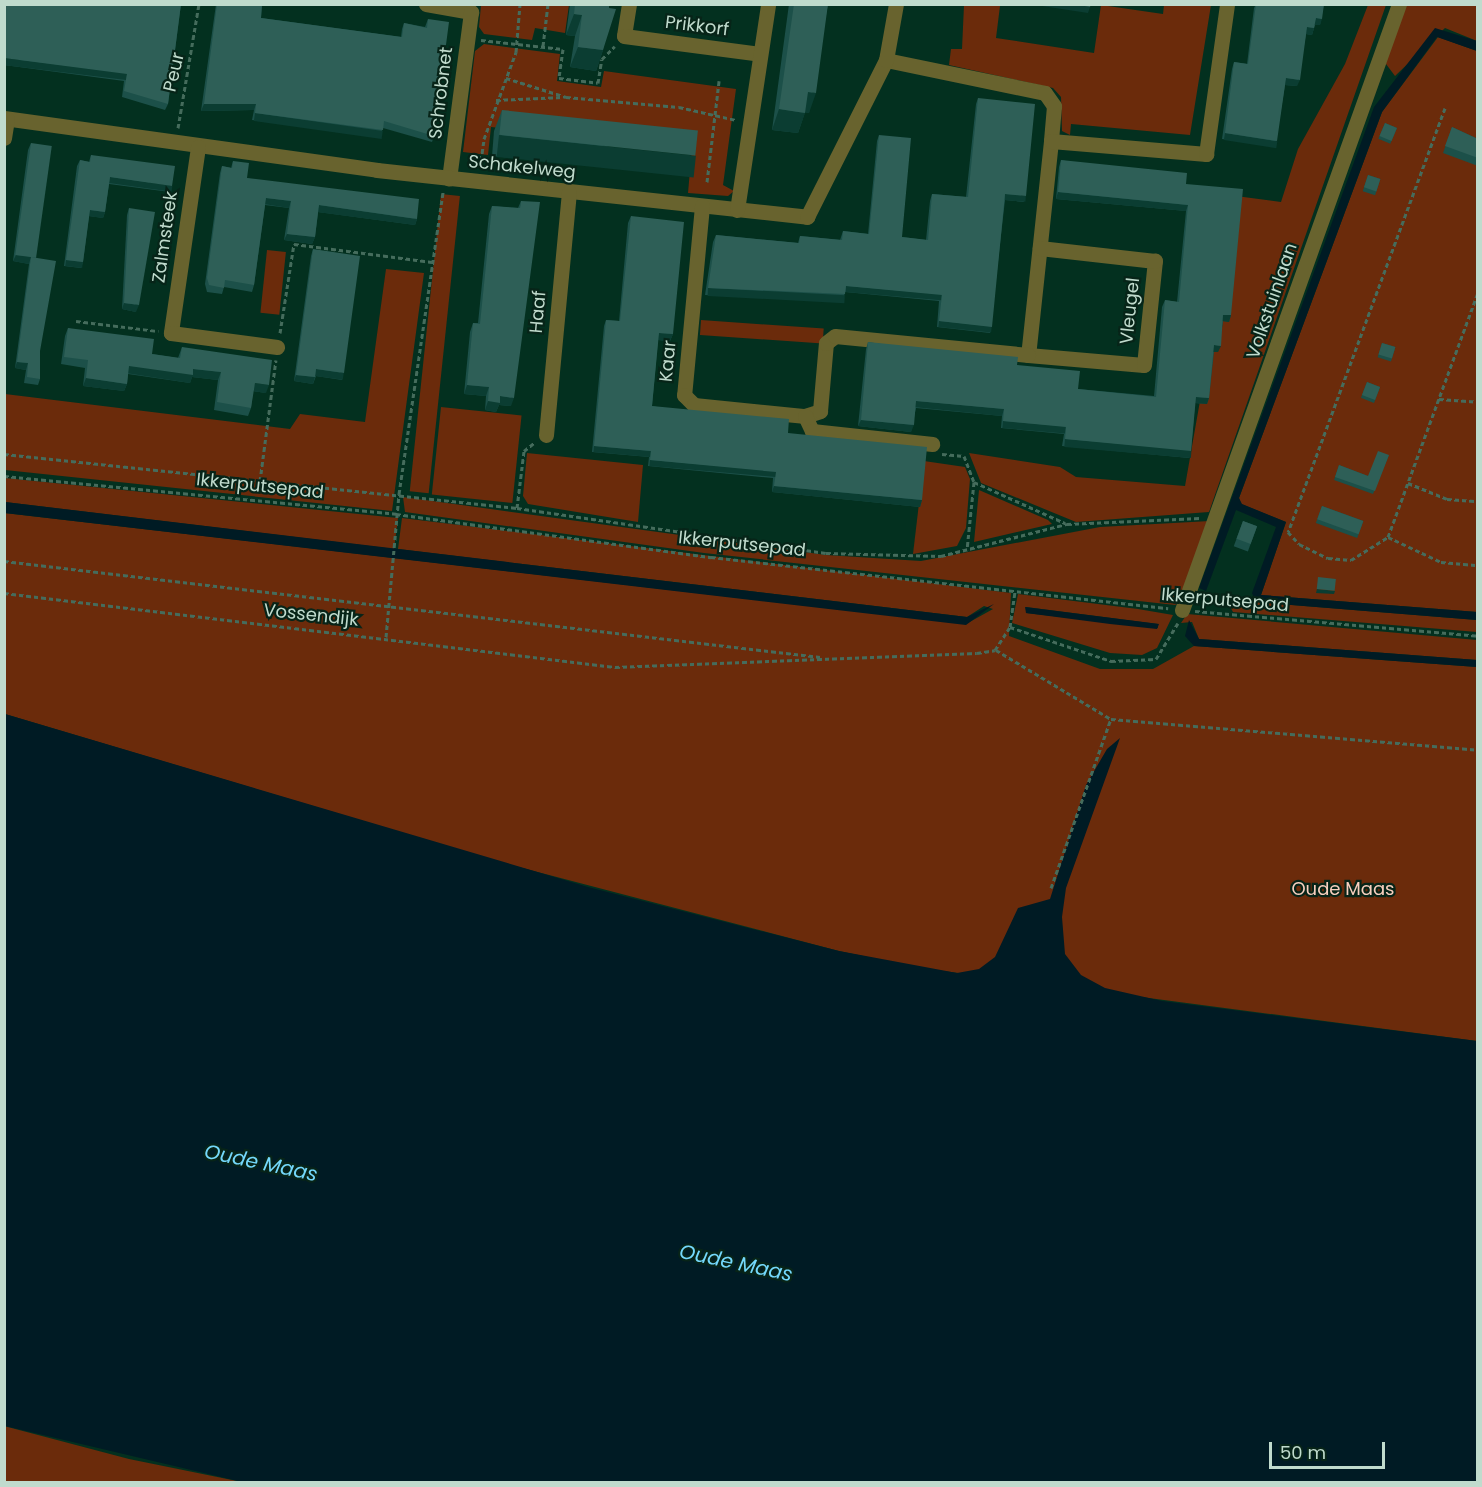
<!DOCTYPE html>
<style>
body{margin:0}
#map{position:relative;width:1482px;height:1487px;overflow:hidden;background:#03301f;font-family:Poppins,sans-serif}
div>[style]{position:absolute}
.green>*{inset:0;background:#6b2b0b;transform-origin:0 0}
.water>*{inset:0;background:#001b24}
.path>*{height:3px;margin-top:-1.5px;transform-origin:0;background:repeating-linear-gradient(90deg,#456c5c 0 4.5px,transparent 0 7.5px)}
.minor>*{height:15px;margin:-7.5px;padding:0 7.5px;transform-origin:7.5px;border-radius:7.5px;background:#68632e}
.wall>*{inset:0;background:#1c5049;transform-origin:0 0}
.shaded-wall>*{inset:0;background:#0b3d32;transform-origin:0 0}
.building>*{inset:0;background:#2e5f57;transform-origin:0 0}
span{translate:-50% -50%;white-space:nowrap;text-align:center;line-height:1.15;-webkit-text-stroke:4.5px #072418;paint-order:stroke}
.street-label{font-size:18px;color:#c0dbcd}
.park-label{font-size:18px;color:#f8cfbe}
.water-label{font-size:20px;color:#74d8fb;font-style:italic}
.frame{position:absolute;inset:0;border:6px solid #c0dbcd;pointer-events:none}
.scale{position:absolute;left:1269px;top:1442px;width:116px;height:27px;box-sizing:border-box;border:3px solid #c0dbcd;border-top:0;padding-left:8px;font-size:18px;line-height:21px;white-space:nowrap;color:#c0dbcd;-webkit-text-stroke:4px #072418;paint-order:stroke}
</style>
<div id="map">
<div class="green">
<i style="clip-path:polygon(481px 5px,569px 5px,565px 33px,535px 28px,532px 40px,484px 34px,479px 27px)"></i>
<i style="clip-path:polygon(964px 5px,1000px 6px,996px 38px,1094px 53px,1101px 5px,1163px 14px,1164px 5px,1211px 5px,1190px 135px,1071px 124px,1070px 135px,1062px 131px,1061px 97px,1053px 88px,949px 65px,951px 49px,962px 49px)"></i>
<i style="clip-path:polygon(1368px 5px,1386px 5px,1209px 512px,1076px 522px,981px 483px,969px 453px,1060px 467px,1076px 477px,1185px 486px,1213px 327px,1222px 328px,1236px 196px,1281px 202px,1298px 149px,1345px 64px)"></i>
<i style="clip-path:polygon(1399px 5px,1477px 5px,1477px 41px,1445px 28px,1395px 76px,1383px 60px)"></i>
<i style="clip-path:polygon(1438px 37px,1477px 51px,1477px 612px,1261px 595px,1286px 522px,1241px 504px,1239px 498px,1382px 112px)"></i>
<i style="clip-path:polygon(484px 44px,560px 54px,557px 81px,601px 87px,604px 71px,736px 89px,723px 185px,734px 191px,728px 196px,688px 193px,692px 147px,491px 127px,488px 155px,463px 152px,475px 51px)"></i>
<i style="left:441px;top:194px;width:19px;height:299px;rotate:6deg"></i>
<i style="left:267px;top:250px;width:19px;height:63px;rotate:6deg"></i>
<i style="clip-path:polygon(386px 269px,424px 273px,392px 511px,5px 470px,5px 394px,290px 429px,300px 414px,365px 422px)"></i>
<i style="left:701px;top:320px;width:123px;height:15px;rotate:4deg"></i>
<i style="left:441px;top:407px;width:81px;height:88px;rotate:6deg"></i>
<i style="clip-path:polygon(527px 453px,643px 465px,638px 522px,528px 504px,523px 496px)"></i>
<i style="clip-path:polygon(924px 461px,965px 467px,970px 479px,966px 528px,957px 546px,913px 554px)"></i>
<i style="clip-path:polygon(5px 478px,398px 518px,394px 549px,5px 502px)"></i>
<i style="clip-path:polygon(979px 490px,1048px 520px,1052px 524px,974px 542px)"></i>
<i style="clip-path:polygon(403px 497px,826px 555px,921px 561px,1100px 527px,1210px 521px,1181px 601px,1175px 605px,704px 553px,405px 512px)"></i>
<i style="clip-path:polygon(4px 513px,966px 624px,993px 609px,984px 606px,967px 617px,398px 549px,402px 518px,1011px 593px,1009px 636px,1100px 669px,1153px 669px,1194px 646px,1477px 667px,1477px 1041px,920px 968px,839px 951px,507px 864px,5px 714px)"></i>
<i style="clip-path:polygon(evenodd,1018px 594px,1138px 609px,1173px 615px,1157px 648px,1142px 655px,1110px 653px,1012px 623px,1018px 594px,1026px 607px,1158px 624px,1158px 628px,1026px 613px,1026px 607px)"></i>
<i style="clip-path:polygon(1256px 602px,1477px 620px,1477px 632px,1233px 612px,1229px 605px)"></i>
<i style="clip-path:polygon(1187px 614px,1477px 640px,1477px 660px,1199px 639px,1192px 622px,1181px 623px)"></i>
<i style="clip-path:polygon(4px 1426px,129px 1459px,242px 1482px,5px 1482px)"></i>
</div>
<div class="water">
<i style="clip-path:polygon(1435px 28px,1477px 41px,1477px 51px,1437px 37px,1382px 112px,1239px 498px,1242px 504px,1286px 522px,1261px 595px,1477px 612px,1477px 620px,1256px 602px,1252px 593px,1276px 527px,1236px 510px,1206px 591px,1199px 588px,1374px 107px)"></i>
<i style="clip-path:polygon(5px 502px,967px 617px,994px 604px,966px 625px,5px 513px)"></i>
<i style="clip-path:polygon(1025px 607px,1159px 624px,1157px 629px,1110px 624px,1026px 613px)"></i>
<i style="clip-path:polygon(1189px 620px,1199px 639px,1477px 660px,1477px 667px,1194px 646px,1185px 636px)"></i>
<i style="clip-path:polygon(5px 714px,588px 887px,839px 951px,957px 973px,979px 969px,995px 957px,1018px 908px,1050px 899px,1086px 785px,1107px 749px,1120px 738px,1066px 888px,1062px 917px,1065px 954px,1081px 975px,1105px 988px,1162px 1001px,1477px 1041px,1477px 1482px,242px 1482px,5px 1426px)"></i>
</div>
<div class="path">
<i style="left:481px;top:40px;width:82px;rotate:6.3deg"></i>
<i style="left:563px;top:49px;width:29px;rotate:98deg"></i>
<i style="left:559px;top:78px;width:39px;rotate:7deg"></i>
<i style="left:598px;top:83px;width:24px;rotate:-81deg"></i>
<i style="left:602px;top:59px;width:18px;rotate:-45deg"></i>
<i style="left:543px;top:46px;width:42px;rotate:-83.2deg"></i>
<i style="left:506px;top:78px;width:63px;rotate:17.6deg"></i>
<i style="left:566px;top:97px;width:113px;rotate:5.1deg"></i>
<i style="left:679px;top:107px;width:58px;rotate:12.8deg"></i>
<i style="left:496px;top:100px;width:67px;rotate:-2.6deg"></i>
<i style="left:1445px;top:108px;width:452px;rotate:110.3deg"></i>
<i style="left:1288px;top:532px;width:16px;rotate:47deg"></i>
<i style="left:1299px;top:544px;width:32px;rotate:26deg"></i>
<i style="left:1328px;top:558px;width:23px;rotate:5deg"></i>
<i style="left:1351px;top:560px;width:44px;rotate:-31.9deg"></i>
<i style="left:1388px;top:537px;width:260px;rotate:-69.8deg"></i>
<i style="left:178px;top:128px;width:126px;rotate:-80.4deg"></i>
<i style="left:480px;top:168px;width:29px;rotate:-82deg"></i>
<i style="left:484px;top:139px;width:93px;rotate:-69.8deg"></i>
<i style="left:516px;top:52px;width:48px;rotate:-85.2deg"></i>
<i style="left:707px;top:182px;width:102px;rotate:-83.2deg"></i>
<i style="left:76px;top:321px;width:83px;rotate:7deg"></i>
<i style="left:280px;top:333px;width:90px;rotate:-81.1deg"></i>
<i style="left:294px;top:244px;width:139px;rotate:7.4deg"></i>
<i style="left:1439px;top:399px;width:39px;rotate:4deg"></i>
<i style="left:4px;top:454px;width:516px;rotate:6.01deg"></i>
<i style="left:517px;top:508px;width:312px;rotate:8.3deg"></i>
<i style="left:826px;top:553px;width:115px;rotate:1.5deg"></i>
<i style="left:941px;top:556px;width:130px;rotate:-14.3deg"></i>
<i style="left:1067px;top:524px;width:133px;rotate:-2.6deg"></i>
<i style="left:942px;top:454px;width:22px;rotate:5deg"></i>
<i style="left:964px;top:456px;width:28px;rotate:69deg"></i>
<i style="left:974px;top:482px;width:68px;rotate:95.9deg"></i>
<i style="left:4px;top:476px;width:394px;rotate:5.5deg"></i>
<i style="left:396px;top:514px;width:318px;rotate:7.8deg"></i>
<i style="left:711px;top:557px;width:460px;rotate:6.4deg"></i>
<i style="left:260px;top:481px;width:122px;rotate:-82.5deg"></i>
<i style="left:974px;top:482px;width:100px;rotate:24.3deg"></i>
<i style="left:1408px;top:483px;width:42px;rotate:22.3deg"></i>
<i style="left:1447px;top:499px;width:31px;rotate:4deg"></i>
<i style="left:517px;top:508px;width:57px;rotate:-83deg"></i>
<i style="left:524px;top:451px;width:13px;rotate:-39deg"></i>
<i style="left:1388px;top:537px;width:59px;rotate:25.3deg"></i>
<i style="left:1441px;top:562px;width:37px;rotate:5deg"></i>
<i style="left:4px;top:561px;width:822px;rotate:6.71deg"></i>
<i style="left:4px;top:593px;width:615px;rotate:6.91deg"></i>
<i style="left:615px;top:667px;width:362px;rotate:-2.2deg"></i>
<i style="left:977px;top:653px;width:18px;rotate:-9deg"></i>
<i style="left:995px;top:650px;width:27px;rotate:-57deg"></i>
<i style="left:1010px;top:627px;width:107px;rotate:18.6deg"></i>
<i style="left:1111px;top:661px;width:45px;rotate:-2.5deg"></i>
<i style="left:1156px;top:659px;width:42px;rotate:-58.6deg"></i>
<i style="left:1195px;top:611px;width:284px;rotate:5deg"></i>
<i style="left:1010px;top:627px;width:36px;rotate:-82deg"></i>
<i style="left:386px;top:637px;width:144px;rotate:-84.8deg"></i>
<i style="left:399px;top:494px;width:306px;rotate:-81.7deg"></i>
<i style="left:996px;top:650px;width:134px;rotate:31deg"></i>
<i style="left:1111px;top:719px;width:368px;rotate:4.8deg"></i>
<i style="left:1051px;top:888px;width:179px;rotate:-70.5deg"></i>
</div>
<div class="minor">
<i style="left:426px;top:4px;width:46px;rotate:10.1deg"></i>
<i style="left:471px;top:12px;width:168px;rotate:97.5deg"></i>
<i style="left:629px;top:4px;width:32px;rotate:99deg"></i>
<i style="left:624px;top:36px;width:137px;rotate:7.5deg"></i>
<i style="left:886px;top:60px;width:162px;rotate:11.7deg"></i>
<i style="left:1045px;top:93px;width:16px;rotate:55deg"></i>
<i style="left:1054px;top:106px;width:35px;rotate:95deg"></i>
<i style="left:1051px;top:141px;width:215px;rotate:96.1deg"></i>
<i style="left:1028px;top:355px;width:116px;rotate:4.9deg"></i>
<i style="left:1144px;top:365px;width:105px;rotate:-84deg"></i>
<i style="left:1155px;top:261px;width:116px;rotate:-173.6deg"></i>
<i style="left:4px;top:118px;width:377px;rotate:7.9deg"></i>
<i style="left:377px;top:170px;width:433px;rotate:6.2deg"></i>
<i style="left:807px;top:217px;width:176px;rotate:-63.3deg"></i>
<i style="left:886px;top:60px;width:57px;rotate:-79.9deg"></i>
<i style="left:4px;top:138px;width:19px;rotate:-81deg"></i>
<i style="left:1051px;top:141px;width:156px;rotate:4.8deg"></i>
<i style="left:1206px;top:154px;width:151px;rotate:-82deg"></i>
<i style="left:198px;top:147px;width:188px;rotate:98.3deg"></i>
<i style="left:171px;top:333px;width:107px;rotate:7.5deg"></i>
<i style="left:702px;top:206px;width:190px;rotate:95.4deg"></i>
<i style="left:684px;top:395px;width:14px;rotate:45deg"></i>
<i style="left:694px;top:405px;width:112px;rotate:5.7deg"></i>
<i style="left:805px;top:416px;width:16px;rotate:-18deg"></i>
<i style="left:820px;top:411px;width:68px;rotate:-85deg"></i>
<i style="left:826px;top:343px;width:11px;rotate:-38deg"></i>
<i style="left:835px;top:336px;width:194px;rotate:5.6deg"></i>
<i style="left:737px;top:210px;width:208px;rotate:-81.4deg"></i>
<i style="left:805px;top:416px;width:17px;rotate:65deg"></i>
<i style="left:812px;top:431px;width:121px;rotate:6.2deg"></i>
<i style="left:546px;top:435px;width:244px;rotate:-84.6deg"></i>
<i style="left:1182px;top:610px;width:644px;rotate:-70.3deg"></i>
</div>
<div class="wall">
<i style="clip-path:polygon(181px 4px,168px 104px,165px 110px,122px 97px,124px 81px,4px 65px)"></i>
<i style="clip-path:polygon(216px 4px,262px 4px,261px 18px,401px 37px,402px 29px,404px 23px,425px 27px,428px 19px,434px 136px,432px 142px,383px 128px,380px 137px,252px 120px,254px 110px,201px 111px)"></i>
<i style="clip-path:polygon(570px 4px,609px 4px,603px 50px,596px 71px,570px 67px,575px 36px,566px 35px)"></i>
<i style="clip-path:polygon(789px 4px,828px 4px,809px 113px,805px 112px,798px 133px,772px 130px)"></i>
<i style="clip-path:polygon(1256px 4px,1324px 4px,1320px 25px,1315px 25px,1312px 35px,1306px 34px,1297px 86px,1285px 85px,1275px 147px,1222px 139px,1232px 69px,1234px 62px,1247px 64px,1254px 8px)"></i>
<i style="clip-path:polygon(978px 98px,1024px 202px,1005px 200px,990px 333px,937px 327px,939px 301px,845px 292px,843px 301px,705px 295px,713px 242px,716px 235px,798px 243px,800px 236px,840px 240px,843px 231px,868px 234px,877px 141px,879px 135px,902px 237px,926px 240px,930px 201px,932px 194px,966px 197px,976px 104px)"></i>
<i style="clip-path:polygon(502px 110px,688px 175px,492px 156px,494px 131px)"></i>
<i style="left:1385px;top:123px;width:13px;height:17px;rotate:23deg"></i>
<i style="clip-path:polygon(1452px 127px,1478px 139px,1478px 166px,1443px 153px)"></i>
<i style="clip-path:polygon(31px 143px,40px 351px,40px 379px,38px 385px,24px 383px,26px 370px,15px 368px,29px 264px,13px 261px,28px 150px)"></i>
<i style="clip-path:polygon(91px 155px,170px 192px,109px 184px,105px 212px,103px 218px,89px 216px,83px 262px,81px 268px,64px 266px,77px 166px,80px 160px,89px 162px)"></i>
<i style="clip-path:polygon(1061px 160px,1186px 184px,1231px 315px,1229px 322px,1223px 321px,1218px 352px,1214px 352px,1209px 398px,1207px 404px,1195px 403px,1191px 451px,1189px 458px,1062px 446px,1064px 434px,1001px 428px,1002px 416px,916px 408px,911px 432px,858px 426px,866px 349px,868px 342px,1017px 365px,1078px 389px,1154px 396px,1162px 307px,1165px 300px,1177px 302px,1186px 211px,1056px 199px,1059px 167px)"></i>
<i style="clip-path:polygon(233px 161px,247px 178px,417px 219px,415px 225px,318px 212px,315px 237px,312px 244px,284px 240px,289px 208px,265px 205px,254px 285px,252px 292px,224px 287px,222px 294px,207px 292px,205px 284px,220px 173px,222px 166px,231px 168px)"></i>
<i style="left:1368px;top:175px;width:13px;height:17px;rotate:18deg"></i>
<i style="clip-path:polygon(521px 201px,511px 406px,499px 405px,496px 412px,485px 410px,486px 396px,464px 394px,470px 332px,473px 323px,478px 323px,489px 214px,492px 206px,518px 208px)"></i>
<i style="clip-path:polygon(129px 208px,136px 312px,122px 309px,127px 215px)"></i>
<i style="clip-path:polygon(631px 216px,673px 334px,670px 341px,658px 340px,652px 406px,788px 433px,922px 500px,920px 507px,772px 492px,773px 478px,648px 466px,649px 457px,592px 452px,604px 326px,606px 320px,619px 321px,628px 223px)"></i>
<i style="clip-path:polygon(313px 249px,342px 380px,316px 376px,313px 384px,294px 381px,311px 256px)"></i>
<i style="clip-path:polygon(68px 328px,152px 354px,178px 358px,182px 347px,266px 393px,253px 391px,251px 408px,248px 416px,214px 410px,218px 380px,192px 377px,190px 383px,128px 374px,127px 384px,124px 391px,83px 386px,85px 368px,61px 364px,65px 336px)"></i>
<i style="left:1382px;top:343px;width:14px;height:15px;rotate:17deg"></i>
<i style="left:1367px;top:382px;width:14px;height:17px;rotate:21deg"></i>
<i style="clip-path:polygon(1389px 455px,1373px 494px,1334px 480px,1339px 465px,1368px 476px)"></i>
<i style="left:1322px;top:506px;width:44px;height:18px;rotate:20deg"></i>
<i style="left:1243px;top:521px;width:15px;height:27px;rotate:20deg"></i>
</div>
<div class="shaded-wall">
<i style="clip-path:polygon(1029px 4px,1073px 4px,1090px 7px,1088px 13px)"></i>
<i style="clip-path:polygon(574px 14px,582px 15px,575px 36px,566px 35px)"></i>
<i style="clip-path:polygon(1316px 18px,1322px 19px,1320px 25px,1313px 25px)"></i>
<i style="clip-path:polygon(1307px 27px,1314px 28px,1312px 35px,1305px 34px)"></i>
<i style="clip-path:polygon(578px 47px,603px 50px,596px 71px,570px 67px)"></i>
<i style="left:4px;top:58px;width:124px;height:7px;rotate:7deg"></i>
<i style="clip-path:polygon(1286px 78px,1300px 80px,1297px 86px,1284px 85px)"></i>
<i style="clip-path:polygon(808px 92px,816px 93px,809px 113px,800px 112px)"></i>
<i style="clip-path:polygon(204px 104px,256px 104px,254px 110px,201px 111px)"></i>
<i style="clip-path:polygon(779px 109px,805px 113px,798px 133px,772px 130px)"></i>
<i style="left:255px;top:113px;width:129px;height:8px;rotate:8deg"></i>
<i style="left:1225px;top:133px;width:53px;height:7px;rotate:9deg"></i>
<i style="left:499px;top:135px;width:198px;height:22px;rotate:6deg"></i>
<i style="left:110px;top:177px;width:63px;height:6px;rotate:8deg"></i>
<i style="clip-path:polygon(1058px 192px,1188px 205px,1186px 211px,1056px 199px)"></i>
<i style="left:1005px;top:194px;width:21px;height:6px;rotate:5deg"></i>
<i style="clip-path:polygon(266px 198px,291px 201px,289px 208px,264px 204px)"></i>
<i style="clip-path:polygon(319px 205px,417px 219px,415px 225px,317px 212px)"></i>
<i style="clip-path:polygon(90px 210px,105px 212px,103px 218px,88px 216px)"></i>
<i style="clip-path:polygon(287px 234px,315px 237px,312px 244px,284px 240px)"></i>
<i style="clip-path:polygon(16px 255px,37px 257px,31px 257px,29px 264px,13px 261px)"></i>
<i style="left:66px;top:260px;width:17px;height:6px;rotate:7deg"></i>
<i style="left:846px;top:286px;width:96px;height:6px;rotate:5deg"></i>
<i style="left:708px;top:288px;width:137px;height:8px;rotate:3deg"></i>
<i style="clip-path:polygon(124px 303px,139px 305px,136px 312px,122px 309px)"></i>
<i style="clip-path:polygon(1223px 315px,1231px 315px,1229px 322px,1221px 321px)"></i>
<i style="left:939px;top:321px;width:53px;height:6px;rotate:6deg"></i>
<i style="clip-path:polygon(659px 333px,673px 334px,670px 341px,657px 340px)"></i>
<i style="clip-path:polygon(1214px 345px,1221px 346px,1218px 352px,1212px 352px)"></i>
<i style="clip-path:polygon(17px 362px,28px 363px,26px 370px,15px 368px)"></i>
<i style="clip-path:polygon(129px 366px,193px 369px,221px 372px,218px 380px,192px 377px,190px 383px,126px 373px)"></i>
<i style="left:316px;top:369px;width:28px;height:7px;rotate:8deg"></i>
<i style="clip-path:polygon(296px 375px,315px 377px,313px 384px,294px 381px)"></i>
<i style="clip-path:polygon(86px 378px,127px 384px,124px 391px,83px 386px)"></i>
<i style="clip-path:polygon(255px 383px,269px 385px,266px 393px,252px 391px)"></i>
<i style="clip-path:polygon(467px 385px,489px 387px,486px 396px,464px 394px)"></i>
<i style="clip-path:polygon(500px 396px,514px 398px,511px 406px,499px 405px,496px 412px,485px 410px,488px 401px)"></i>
<i style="clip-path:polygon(1196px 397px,1209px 398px,1207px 404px,1193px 403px)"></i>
<i style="clip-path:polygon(916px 401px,1004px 409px,1002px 416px,914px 407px)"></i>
<i style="clip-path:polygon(861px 420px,914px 425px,911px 432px,858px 426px)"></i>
<i style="left:1003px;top:421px;width:63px;height:7px;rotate:5deg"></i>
<i style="left:1065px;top:439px;width:127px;height:8px;rotate:5deg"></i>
<i style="left:594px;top:446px;width:57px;height:6px;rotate:5deg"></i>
<i style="left:650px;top:460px;width:127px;height:6px;rotate:5deg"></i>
<i style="clip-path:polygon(774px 486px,922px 500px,920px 507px,772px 492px)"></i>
<i style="clip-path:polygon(1317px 589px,1335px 591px,1334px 594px,1316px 593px)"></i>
</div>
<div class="building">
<i style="clip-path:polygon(4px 4px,181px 4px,168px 104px,124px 91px,127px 74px,4px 58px)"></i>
<i style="clip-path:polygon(217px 4px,262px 4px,261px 18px,402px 37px,404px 23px,427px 28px,428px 19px,449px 22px,434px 136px,384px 121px,383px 130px,255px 113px,256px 104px,204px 104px)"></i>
<i style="clip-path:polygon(575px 4px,609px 4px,609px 8px,616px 9px,603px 50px,578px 47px,582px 15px,574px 14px)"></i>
<i style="clip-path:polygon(794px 4px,828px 4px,816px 93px,808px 92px,805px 113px,779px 109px)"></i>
<i style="clip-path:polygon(1073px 4px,1091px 4px,1090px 7px)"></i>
<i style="clip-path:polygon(1256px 4px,1324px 4px,1322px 19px,1316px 18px,1314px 28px,1307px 27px,1300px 80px,1286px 78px,1277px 141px,1225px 133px,1234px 62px,1248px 64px)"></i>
<i style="clip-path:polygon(978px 98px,1035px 104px,1026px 196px,1005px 194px,992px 327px,939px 321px,942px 295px,846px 286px,845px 294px,708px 288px,716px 235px,799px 243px,800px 236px,842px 240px,843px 231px,869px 234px,879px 135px,911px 138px,902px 237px,928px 240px,932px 194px,968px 197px)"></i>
<i style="left:502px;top:110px;width:197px;height:25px;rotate:6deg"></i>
<i style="left:1385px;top:123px;width:13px;height:14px;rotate:23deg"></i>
<i style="clip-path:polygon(1452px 127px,1478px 139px,1478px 158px,1445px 146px)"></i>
<i style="left:31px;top:143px;width:21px;height:113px;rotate:8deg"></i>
<i style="clip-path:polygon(91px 155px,175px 166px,172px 186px,110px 177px,105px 212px,90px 210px,83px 262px,66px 260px,80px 160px,90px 162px)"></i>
<i style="clip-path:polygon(1061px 160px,1187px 173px,1186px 184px,1243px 189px,1231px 315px,1223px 315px,1221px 346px,1214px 345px,1209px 398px,1196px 397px,1191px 451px,1065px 439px,1066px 427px,1003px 421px,1004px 409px,916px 401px,914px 425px,861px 420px,868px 342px,1018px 357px,1017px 365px,1080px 371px,1078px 389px,1156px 397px,1165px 300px,1179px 302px,1188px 205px,1058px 192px)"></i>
<i style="clip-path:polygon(233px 161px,249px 163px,247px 178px,419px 199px,417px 219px,319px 205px,315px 237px,287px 234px,291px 201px,266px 198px,254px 285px,225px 280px,224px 288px,209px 285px,207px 278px,222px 166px,232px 168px)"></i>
<i style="left:1368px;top:175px;width:13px;height:13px;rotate:18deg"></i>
<i style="clip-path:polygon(521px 201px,540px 202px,514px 398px,500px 396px,500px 403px,488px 401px,489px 387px,467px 385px,473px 323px,480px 324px,492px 206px,520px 208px)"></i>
<i style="clip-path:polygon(129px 208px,155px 212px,139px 305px,124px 303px)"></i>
<i style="clip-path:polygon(631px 216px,684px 222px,673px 334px,659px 333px,652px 406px,789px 419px,788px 433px,927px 447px,922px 500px,774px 486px,776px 472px,650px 460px,651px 451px,594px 446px,606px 320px,620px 321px)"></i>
<i style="clip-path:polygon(313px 249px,360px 256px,344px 373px,316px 369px,315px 377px,296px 375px)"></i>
<i style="clip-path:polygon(31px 257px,56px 261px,40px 351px,40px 379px,27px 377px,28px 363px,17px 362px)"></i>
<i style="clip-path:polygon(68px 328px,154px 339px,152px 354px,180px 358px,182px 347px,272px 360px,269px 385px,255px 383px,251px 408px,217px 402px,221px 372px,193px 369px,193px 375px,129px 366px,127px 384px,86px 378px,88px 360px,64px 357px)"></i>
<i style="left:1382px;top:343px;width:14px;height:12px;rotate:17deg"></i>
<i style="left:1367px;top:382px;width:14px;height:14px;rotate:21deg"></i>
<i style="clip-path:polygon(1378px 451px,1389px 455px,1375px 491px,1335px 477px,1339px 465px,1368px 476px)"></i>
<i style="left:1322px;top:506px;width:44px;height:14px;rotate:20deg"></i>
<i style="left:1243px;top:521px;width:15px;height:19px;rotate:20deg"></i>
<i style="left:1318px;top:577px;width:18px;height:12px;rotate:6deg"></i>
</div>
<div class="street-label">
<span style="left:697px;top:26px;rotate:7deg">Prikkorf</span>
<span style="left:174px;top:72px;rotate:-77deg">Peur</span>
<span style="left:441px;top:93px;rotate:-83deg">Schrobnet</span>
<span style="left:522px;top:167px;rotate:6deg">Schakelweg</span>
<span style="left:165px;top:237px;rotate:-82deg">Zalmsteek</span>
<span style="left:1272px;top:301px;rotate:-71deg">Volkstuinlaan</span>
<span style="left:1130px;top:311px;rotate:-84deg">Vleugel</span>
<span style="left:538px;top:312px;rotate:-85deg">Haaf</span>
<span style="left:668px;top:361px;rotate:-84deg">Kaar</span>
<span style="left:260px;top:486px;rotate:6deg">Ikkerputsepad</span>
<span style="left:742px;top:544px;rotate:6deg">Ikkerputsepad</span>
<span style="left:1225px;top:600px;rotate:5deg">Ikkerputsepad</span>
<span style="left:311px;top:615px;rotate:6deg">Vossendijk</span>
</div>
<div class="park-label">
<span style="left:1343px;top:889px">Oude Maas</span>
</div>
<div class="water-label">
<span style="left:261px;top:1163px;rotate:12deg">Oude Maas</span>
<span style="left:736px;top:1263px;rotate:12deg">Oude Maas</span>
</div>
<div class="frame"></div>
<div class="scale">50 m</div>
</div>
